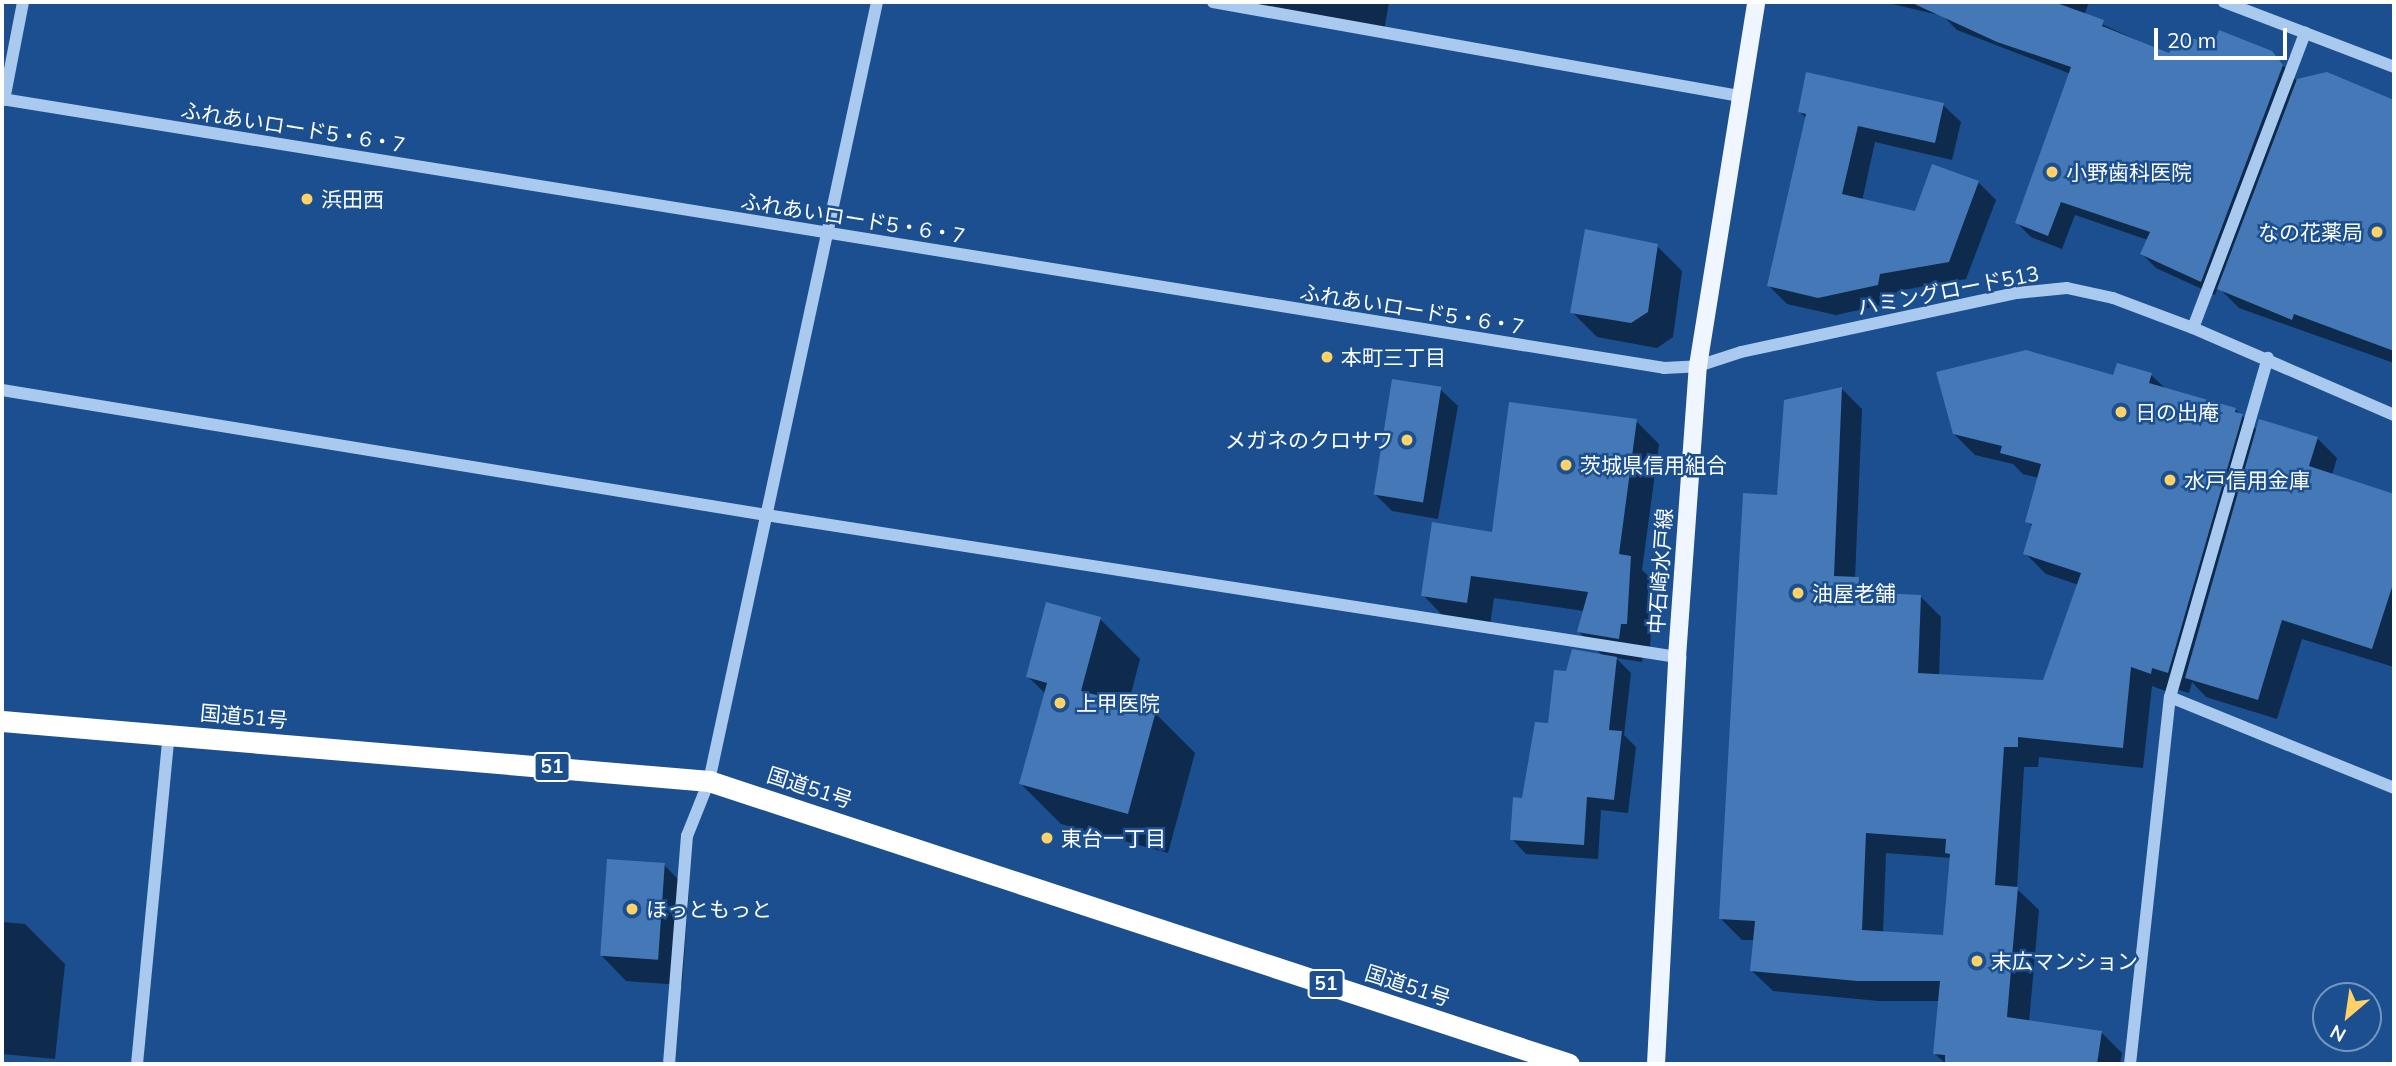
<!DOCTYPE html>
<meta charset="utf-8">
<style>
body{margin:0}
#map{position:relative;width:2396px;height:1066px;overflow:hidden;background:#1b4f8f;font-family:Mulish,"Noto Sans JP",sans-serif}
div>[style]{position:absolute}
.shadow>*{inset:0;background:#0007}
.building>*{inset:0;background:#4478b7;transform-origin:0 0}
.minor>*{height:12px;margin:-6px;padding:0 6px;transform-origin:6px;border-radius:6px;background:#a9c9ee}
.major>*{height:18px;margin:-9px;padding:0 9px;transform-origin:9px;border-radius:9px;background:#f0f6ff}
.highway>*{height:21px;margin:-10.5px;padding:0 10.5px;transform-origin:10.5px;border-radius:10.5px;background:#fff}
.dots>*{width:19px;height:19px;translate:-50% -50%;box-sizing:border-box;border:4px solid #1b4f8f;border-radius:50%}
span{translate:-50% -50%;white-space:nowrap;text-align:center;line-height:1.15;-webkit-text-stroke:5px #1b4f8f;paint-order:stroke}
.shield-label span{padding:2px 5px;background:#1b4f8f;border:2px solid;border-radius:5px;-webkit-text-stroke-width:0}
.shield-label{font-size:19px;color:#fff;font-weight:700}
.street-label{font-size:21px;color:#fff}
.poi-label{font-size:21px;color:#fff}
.left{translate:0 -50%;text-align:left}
.right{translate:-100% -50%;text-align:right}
.frame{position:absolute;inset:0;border:4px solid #fff;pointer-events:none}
.north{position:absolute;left:2312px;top:982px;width:70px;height:70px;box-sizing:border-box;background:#1b4f8f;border:2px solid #7695bc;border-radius:50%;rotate:209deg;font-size:19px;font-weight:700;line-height:28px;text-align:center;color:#fff}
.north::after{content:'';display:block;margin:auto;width:24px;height:32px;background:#ffd166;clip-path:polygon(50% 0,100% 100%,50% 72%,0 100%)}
.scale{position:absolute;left:2154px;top:28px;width:133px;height:32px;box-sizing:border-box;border:4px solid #fff;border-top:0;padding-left:9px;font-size:21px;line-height:24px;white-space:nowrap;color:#fff;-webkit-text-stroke:5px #1b4f8f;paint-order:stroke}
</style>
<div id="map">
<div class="shadow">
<i style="clip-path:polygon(1225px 2px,1389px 2px,1383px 37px)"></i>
<i style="clip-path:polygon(1884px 2px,2089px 2px,2084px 16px,2170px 55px,2214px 48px,2271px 52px,2297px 81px,2394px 112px,2394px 363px,2239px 308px,2218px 287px,2215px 295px,2156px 268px,2142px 254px,2148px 240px,2075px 215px,2062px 249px,2031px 237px,2017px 223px,2071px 74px,1957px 30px,1943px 16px)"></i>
<i style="clip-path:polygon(1943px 105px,1961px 122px,1952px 160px,1875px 142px,1862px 201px,1916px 213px,1978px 182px,1996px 200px,1966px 279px,1897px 291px,1895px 302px,1836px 315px,1787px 304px,1769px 286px,1807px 119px,1800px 112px)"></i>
<i style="clip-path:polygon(1657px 246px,1682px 271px,1673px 337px,1657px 348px,1597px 337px,1572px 312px)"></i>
<i style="clip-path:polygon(evenodd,2151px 375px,2166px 389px,2235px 409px,2258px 431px,2317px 438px,2337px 458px,2332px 475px,2394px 496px,2394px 667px,2302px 639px,2277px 719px,2206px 697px,2192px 682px,2189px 693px,2173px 688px,2171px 693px,2152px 686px,2143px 768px,2039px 757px,2038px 767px,2024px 767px,2017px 889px,2039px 910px,2029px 1022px,2101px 1032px,2122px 1053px,2120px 1064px,1946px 1064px,1935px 1054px,1940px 1001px,1879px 1001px,1773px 991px,1752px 971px,1755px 940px,1742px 940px,1721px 919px,1779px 497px,1842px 389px,1862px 409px,1855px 579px,1873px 594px,1920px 596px,1941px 617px,1939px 676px,2045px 682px,2079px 585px,2046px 574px,2025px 553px,2033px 527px,2027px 521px,2039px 478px,2023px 474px,2013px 464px,1975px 455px,1954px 434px,2114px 377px,2151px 375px,1886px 853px,1951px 858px,1945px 936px,1883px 933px,1886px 853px)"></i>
<i style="clip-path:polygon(1440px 389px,1458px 406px,1438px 519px,1392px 511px,1374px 493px)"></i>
<i style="clip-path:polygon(1636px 421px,1659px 444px,1642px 570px,1654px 581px,1650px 647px,1644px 646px,1642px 662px,1616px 658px,1631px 673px,1624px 735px,1636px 747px,1628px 813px,1601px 810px,1598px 859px,1526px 854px,1512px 839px,1549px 725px,1603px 656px,1579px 632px,1584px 611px,1494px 598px,1490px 625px,1446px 619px,1423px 595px)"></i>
<i style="clip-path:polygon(1100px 619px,1140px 659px,1128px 705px,1155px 713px,1195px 753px,1168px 853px,1061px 824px,1021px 784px,1046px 694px,1028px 677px)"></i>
<i style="clip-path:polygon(664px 865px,689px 890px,682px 985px,626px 981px,601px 955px)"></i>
<i style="clip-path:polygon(2px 922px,25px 924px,65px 964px,55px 1059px,2px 1054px)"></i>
</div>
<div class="building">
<i style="clip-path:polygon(1910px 2px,2054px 2px,2104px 20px,2102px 26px,2169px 53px,2177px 32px,2213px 46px,2219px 30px,2272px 51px,2283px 65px,2201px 282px,2140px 254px,2150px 232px,2061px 202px,2048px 236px,2015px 223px,2071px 67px,1997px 42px)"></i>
<i style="clip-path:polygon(1806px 72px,1944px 103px,1935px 143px,1858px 126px,1842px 194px,1915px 211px,1932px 164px,1979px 181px,1949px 262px,1880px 274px,1878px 285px,1818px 298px,1767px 286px,1806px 114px,1798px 112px)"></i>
<i style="clip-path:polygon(2327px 72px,2394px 100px,2394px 351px,2294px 314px,2292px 320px,2217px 289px,2297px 79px)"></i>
<i style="clip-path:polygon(1585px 229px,1658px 244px,1648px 312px,1631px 323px,1570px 313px)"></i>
<i style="clip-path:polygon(evenodd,2026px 350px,2113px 375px,2117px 363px,2152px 373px,2149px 383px,2236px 408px,2235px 412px,2243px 414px,2168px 673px,2152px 668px,2151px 674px,2131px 667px,2123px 748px,2018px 737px,2018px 747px,2004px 747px,1995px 885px,2018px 887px,2007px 1017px,2102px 1031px,2097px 1064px,1945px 1064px,1945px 1055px,1933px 1054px,1940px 981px,1857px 981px,1750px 971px,1755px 921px,1719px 919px,1743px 493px,1777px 495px,1784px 400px,1842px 387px,1834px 576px,1859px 577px,1858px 592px,1921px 595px,1918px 673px,2043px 680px,2081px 573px,2023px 554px,2032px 524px,2025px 522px,2041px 464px,2000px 453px,2002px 446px,1953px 434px,1936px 372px,2026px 350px,1866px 833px,1946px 839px,1945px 853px,1950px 854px,1943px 935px,1862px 930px,1866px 833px)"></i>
<i style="left:1392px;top:379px;width:50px;height:117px;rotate:9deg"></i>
<i style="clip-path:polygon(1509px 402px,1637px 419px,1619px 554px,1631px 556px,1627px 624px,1621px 624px,1619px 639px,1577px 632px,1588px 592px,1471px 576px,1467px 603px,1421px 596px,1432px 522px,1492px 532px)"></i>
<i style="clip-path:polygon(2259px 419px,2318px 437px,2309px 466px,2394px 494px,2394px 581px,2372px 649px,2282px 620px,2258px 700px,2185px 678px)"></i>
<i style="clip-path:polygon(1046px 602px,1101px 617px,1081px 691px,1156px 711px,1128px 814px,1019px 784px,1047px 683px,1026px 677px)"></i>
<i style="clip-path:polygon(1572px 649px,1617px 657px,1609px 730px,1622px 731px,1614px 800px,1587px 797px,1584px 845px,1510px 840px,1513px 797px,1522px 798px,1535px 722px,1548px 723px,1554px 670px,1566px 671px)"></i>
<i style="left:607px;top:859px;width:58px;height:97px;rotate:4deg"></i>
</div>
<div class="minor">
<i style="left:1213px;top:2px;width:534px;rotate:10.13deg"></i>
<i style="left:2224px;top:2px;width:182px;rotate:20.9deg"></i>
<i style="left:2px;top:99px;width:1684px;rotate:9.19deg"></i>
<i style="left:1664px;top:368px;width:34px;rotate:-3deg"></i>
<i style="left:1698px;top:366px;width:45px;rotate:-18deg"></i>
<i style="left:1741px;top:352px;width:282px;rotate:-12.1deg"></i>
<i style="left:2017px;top:293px;width:50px;rotate:-5.7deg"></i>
<i style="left:2067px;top:288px;width:47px;rotate:12.3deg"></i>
<i style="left:2113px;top:298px;width:85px;rotate:20.6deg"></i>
<i style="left:2193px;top:328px;width:219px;rotate:23.4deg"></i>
<i style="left:4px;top:100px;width:100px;rotate:-79deg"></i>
<i style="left:2193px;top:328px;width:316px;rotate:-69.2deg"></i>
<i style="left:2px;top:390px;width:774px;rotate:9.29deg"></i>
<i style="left:766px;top:515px;width:922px;rotate:8.86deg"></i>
<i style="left:2170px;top:697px;width:242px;rotate:22.1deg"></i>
<i style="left:137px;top:1064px;width:332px;rotate:-84.5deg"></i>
<i style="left:669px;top:1064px;width:229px;rotate:-85.5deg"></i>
<i style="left:687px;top:836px;width:59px;rotate:-68.2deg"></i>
<i style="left:709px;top:781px;width:797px;rotate:-77.83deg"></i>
<i style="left:2130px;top:1064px;width:369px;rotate:-83.8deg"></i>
<i style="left:2170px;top:697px;width:353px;rotate:-73.9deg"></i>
</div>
<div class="major">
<i style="left:1656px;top:1064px;width:408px;rotate:-87deg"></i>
<i style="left:1677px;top:657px;width:292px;rotate:-85.9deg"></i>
<i style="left:1698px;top:366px;width:369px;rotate:-80.9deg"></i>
</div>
<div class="highway">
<i style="left:2px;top:721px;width:710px;rotate:4.85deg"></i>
<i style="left:709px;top:781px;width:905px;rotate:18.21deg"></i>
</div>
<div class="dots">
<i style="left:2052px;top:172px;background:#ffd166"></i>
<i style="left:307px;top:199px;background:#ffd166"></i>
<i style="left:2377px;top:232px;background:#ffd166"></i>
<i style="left:1327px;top:357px;background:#ffd166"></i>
<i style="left:2121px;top:412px;background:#ffd166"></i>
<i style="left:1407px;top:440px;background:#ffd166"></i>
<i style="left:1566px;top:465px;background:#ffd166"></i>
<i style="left:2170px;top:480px;background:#ffd166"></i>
<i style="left:1798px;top:593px;background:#ffd166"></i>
<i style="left:1060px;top:703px;background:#ffd166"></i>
<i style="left:1047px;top:838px;background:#ffd166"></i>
<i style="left:632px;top:909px;background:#ffd166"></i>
<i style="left:1977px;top:961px;background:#ffd166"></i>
</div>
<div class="shield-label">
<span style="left:552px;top:767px">51</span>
<span style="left:1326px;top:984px">51</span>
</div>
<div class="street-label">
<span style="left:293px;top:127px;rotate:9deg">ふれあいロード5・6・7</span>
<span style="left:853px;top:218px;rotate:9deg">ふれあいロード5・6・7</span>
<span style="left:1948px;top:290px;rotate:-11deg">ハミングロード513</span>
<span style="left:1412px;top:309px;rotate:9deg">ふれあいロード5・6・7</span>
<span style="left:1660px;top:571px;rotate:-86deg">中石崎水戸線</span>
<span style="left:244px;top:716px;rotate:5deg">国道51号</span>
<span style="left:810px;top:787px;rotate:18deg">国道51号</span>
<span style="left:1408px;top:985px;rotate:18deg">国道51号</span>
</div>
<div class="poi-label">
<span class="left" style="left:2066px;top:172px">小野歯科医院</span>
<span class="left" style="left:321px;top:199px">浜田西</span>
<span class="right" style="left:2363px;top:232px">なの花薬局</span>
<span class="left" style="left:1341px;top:357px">本町三丁目</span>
<span class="left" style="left:2135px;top:412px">日の出庵</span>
<span class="right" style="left:1393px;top:440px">メガネのクロサワ</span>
<span class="left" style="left:1580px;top:465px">茨城県信用組合</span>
<span class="left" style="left:2184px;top:480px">水戸信用金庫</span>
<span class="left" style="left:1812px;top:593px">油屋老舗</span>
<span class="left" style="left:1076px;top:703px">上甲医院</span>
<span class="left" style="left:1061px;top:838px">東台一丁目</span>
<span class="left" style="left:646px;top:909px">ほっともっと</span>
<span class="left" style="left:1991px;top:961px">末広マンション</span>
</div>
<div class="frame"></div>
<div class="north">N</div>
<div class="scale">20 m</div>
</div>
